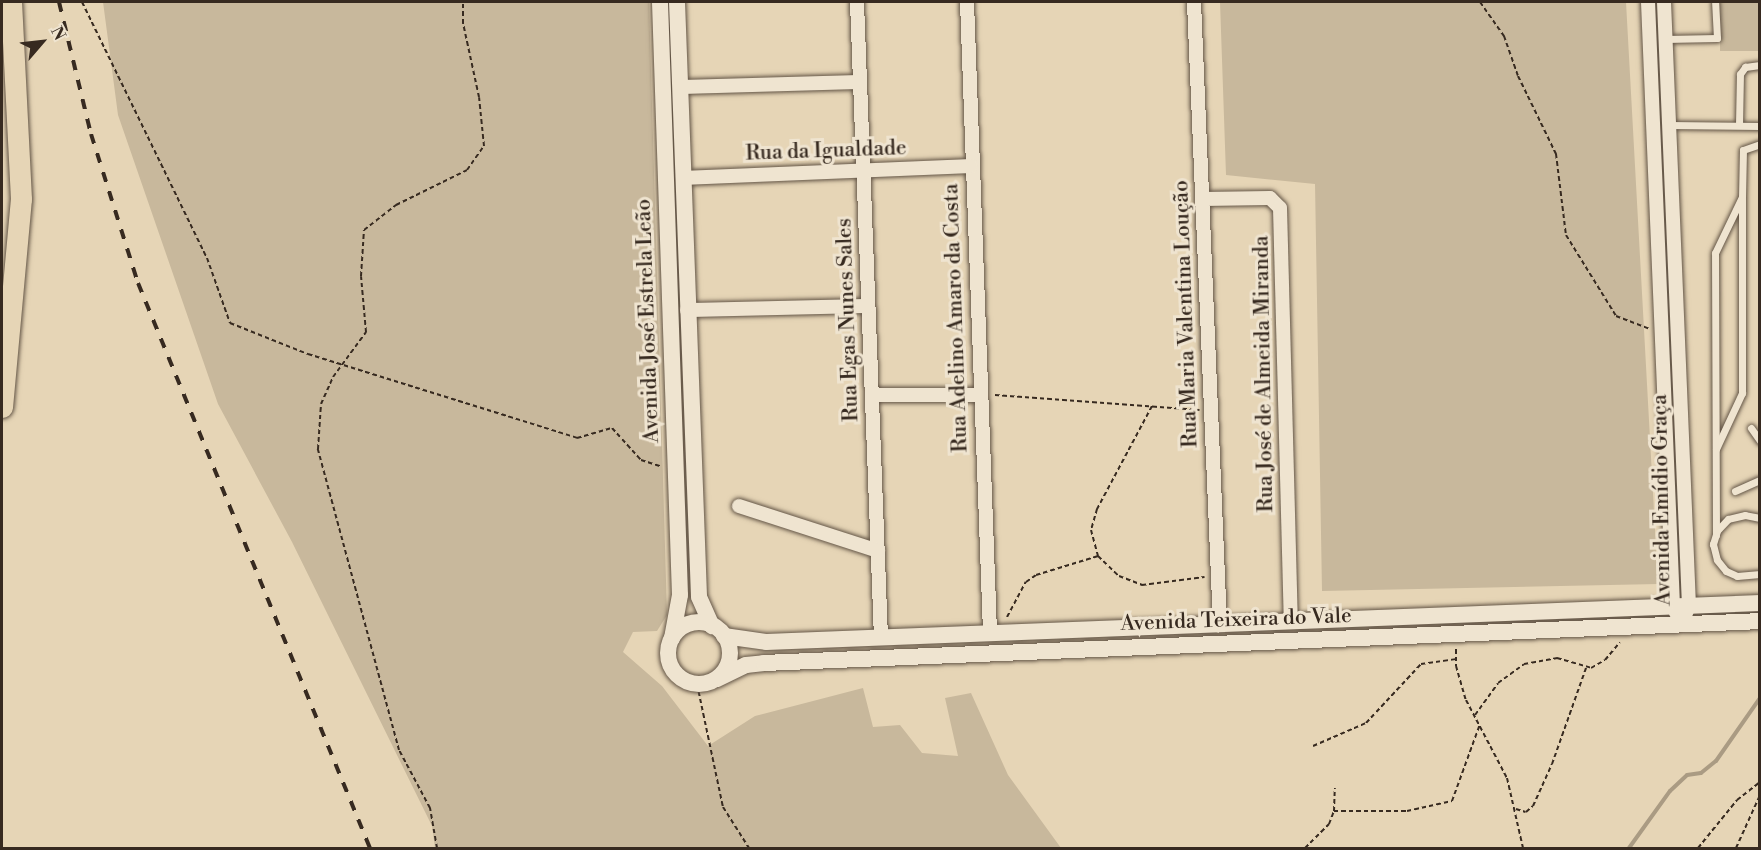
<!DOCTYPE html>
<meta charset="utf-8">
<style>
body{margin:0}
#map{position:relative;width:1761px;height:850px;overflow:hidden;background:#e6d5b6;font-family:"Libre Bodoni",serif}
div>[style]{position:absolute}
.green>*{inset:0;background:#c8b89c;transform-origin:0 0}
.stream>*{height:4px;margin:-2px;padding:0 2px;transform-origin:2px;border-radius:2px;background:#aa9b83}
.path>*{height:2px;margin-top:-1px;transform-origin:0;background:repeating-linear-gradient(90deg,#372a20 0 4.5px,transparent 0 7.5px)}
.roads{filter:drop-shadow(0 0 2px #635546) drop-shadow(0 0 2px #635546)}
.service>*{height:7px;margin:-3.5px;padding:0 3.5px;transform-origin:3.5px;border-radius:3.5px;background:#efe4d0}
.minor>*{height:14px;margin:-7px;padding:0 7px;transform-origin:7px;border-radius:7px;background:#efe4d0}
.tertiary>*{height:16px;margin:-8px;padding:0 8px;transform-origin:8px;border-radius:8px;background:#efe4d0}
.tertiary>.ring{margin:-8px;padding:0;box-sizing:content-box;background:none;border:16px solid #efe4d0;border-radius:50%}
.primary>*{height:21px;margin:-10.5px;padding:0 10.5px;transform-origin:10.5px;border-radius:10.5px;background:#e6d5b6}
.rail>*{height:4px;margin-top:-2px;transform-origin:0;background:repeating-linear-gradient(90deg,#372a20 0 10px,transparent 0 20px)}
span{translate:-50% -50%;white-space:nowrap;text-align:center;line-height:1.15;-webkit-text-stroke:6px #efe4d0;paint-order:stroke}
.street-label{font-size:21px;color:#372a20}
.frame{position:absolute;inset:0;border:3px solid #372a20;pointer-events:none}
.north{position:absolute;left:12px;top:12px;width:60px;height:60px;-webkit-text-stroke:4px #efe4d0;paint-order:stroke;rotate:62deg;font-size:16px;font-weight:700;line-height:24px;text-align:center;color:#372a20}
.north::after{content:'';display:block;margin:auto;width:21px;height:27px;background:#372a20;clip-path:polygon(50% 0,100% 100%,50% 72%,0 100%)}
</style>
<div id="map">
<div class="green">
<i style="clip-path:polygon(103px 2px,649px 2px,667px 615px,657px 631px,633px 632px,623px 652px,662px 686px,708px 746px,755px 716px,863px 688px,873px 727px,900px 725px,922px 753px,958px 756px,945px 698px,971px 693px,1008px 775px,1061px 848px,435px 848px,432px 826px,292px 542px,218px 404px,118px 115px)"></i>
<i style="clip-path:polygon(1220px 2px,1626px 2px,1658px 584px,1322px 591px,1315px 184px,1226px 175px)"></i>
<i style="left:1720px;top:2px;width:39px;height:49px"></i>
</div>
<div class="stream">
<i style="left:1629px;top:848px;width:70px;rotate:-54.3deg"></i>
<i style="left:1670px;top:791px;width:23px;rotate:-43deg"></i>
<i style="left:1687px;top:775px;width:14px;rotate:-8deg"></i>
<i style="left:1701px;top:773px;width:19px;rotate:-39deg"></i>
<i style="left:1716px;top:761px;width:77px;rotate:-55.1deg"></i>
</div>
<div class="path">
<i style="left:82px;top:2px;width:285px;rotate:64deg"></i>
<i style="left:207px;top:258px;width:69px;rotate:70.5deg"></i>
<i style="left:230px;top:323px;width:84px;rotate:21.7deg"></i>
<i style="left:308px;top:354px;width:282px;rotate:17.3deg"></i>
<i style="left:577px;top:438px;width:36px;rotate:-16deg"></i>
<i style="left:612px;top:428px;width:43px;rotate:47.8deg"></i>
<i style="left:641px;top:460px;width:22px;rotate:18deg"></i>
<i style="left:1480px;top:2px;width:42px;rotate:54.8deg"></i>
<i style="left:1504px;top:36px;width:42px;rotate:70.7deg"></i>
<i style="left:1518px;top:76px;width:87px;rotate:64deg"></i>
<i style="left:1556px;top:154px;width:82px;rotate:83deg"></i>
<i style="left:1566px;top:235px;width:95px;rotate:58.3deg"></i>
<i style="left:1616px;top:316px;width:36px;rotate:21deg"></i>
<i style="left:995px;top:395px;width:205px;rotate:4.2deg"></i>
<i style="left:1152px;top:406px;width:117px;rotate:118.1deg"></i>
<i style="left:1097px;top:509px;width:22px;rotate:106deg"></i>
<i style="left:1091px;top:530px;width:27px;rotate:75deg"></i>
<i style="left:1098px;top:556px;width:29px;rotate:44deg"></i>
<i style="left:1119px;top:576px;width:25px;rotate:21deg"></i>
<i style="left:1142px;top:585px;width:63px;rotate:-7.4deg"></i>
<i style="left:1007px;top:617px;width:40px;rotate:-62deg"></i>
<i style="left:1026px;top:582px;width:12px;rotate:-35deg"></i>
<i style="left:1036px;top:575px;width:65px;rotate:-17deg"></i>
<i style="left:1456px;top:649px;width:17px;rotate:90deg"></i>
<i style="left:1456px;top:666px;width:35px;rotate:74deg"></i>
<i style="left:1466px;top:700px;width:88px;rotate:62.3deg"></i>
<i style="left:1507px;top:778px;width:72px;rotate:77.1deg"></i>
<i style="left:697px;top:684px;width:126px;rotate:78.1deg"></i>
<i style="left:723px;top:807px;width:49px;rotate:57.6deg"></i>
<i style="left:1475px;top:715px;width:39px;rotate:-54deg"></i>
<i style="left:1498px;top:683px;width:32px;rotate:-36deg"></i>
<i style="left:1524px;top:664px;width:34px;rotate:-10deg"></i>
<i style="left:1557px;top:658px;width:35px;rotate:16deg"></i>
<i style="left:1591px;top:668px;width:16px;rotate:-30deg"></i>
<i style="left:1605px;top:660px;width:23px;rotate:-50deg"></i>
<i style="left:1313px;top:746px;width:58px;rotate:-23.5deg"></i>
<i style="left:1366px;top:723px;width:81px;rotate:-47deg"></i>
<i style="left:1421px;top:664px;width:35px;rotate:-8deg"></i>
<i style="left:1516px;top:809px;width:10px;rotate:17deg"></i>
<i style="left:1526px;top:812px;width:9px;rotate:-41deg"></i>
<i style="left:1533px;top:806px;width:46px;rotate:-65.7deg"></i>
<i style="left:1552px;top:764px;width:102px;rotate:-70.5deg"></i>
<i style="left:1334px;top:811px;width:23px;rotate:-88deg"></i>
<i style="left:437px;top:848px;width:41px;rotate:-99.9deg"></i>
<i style="left:430px;top:808px;width:66px;rotate:-118.1deg"></i>
<i style="left:399px;top:750px;width:312px;rotate:-105.1deg"></i>
<i style="left:318px;top:449px;width:45px;rotate:-86.2deg"></i>
<i style="left:321px;top:404px;width:30px;rotate:-66deg"></i>
<i style="left:333px;top:377px;width:56px;rotate:-53.7deg"></i>
<i style="left:366px;top:332px;width:56px;rotate:-95.1deg"></i>
<i style="left:361px;top:276px;width:46px;rotate:-86.3deg"></i>
<i style="left:364px;top:230px;width:41px;rotate:-38deg"></i>
<i style="left:396px;top:205px;width:79px;rotate:-26.2deg"></i>
<i style="left:467px;top:170px;width:29px;rotate:-55deg"></i>
<i style="left:484px;top:146px;width:49px;rotate:-95.8deg"></i>
<i style="left:479px;top:97px;width:76px;rotate:-102.2deg"></i>
<i style="left:463px;top:23px;width:21px;rotate:-90deg"></i>
<i style="left:1305px;top:848px;width:34px;rotate:-45deg"></i>
<i style="left:1329px;top:824px;width:14px;rotate:-69deg"></i>
<i style="left:1334px;top:811px;width:73px"></i>
<i style="left:1407px;top:811px;width:46px;rotate:-12.5deg"></i>
<i style="left:1452px;top:801px;width:82px;rotate:-70deg"></i>
<i style="left:1698px;top:848px;width:62px;rotate:-50.9deg"></i>
<i style="left:1737px;top:800px;width:29px;rotate:-38deg"></i>
<i style="left:1736px;top:848px;width:58px;rotate:-65.6deg"></i>
</div>
<div class="roads">
<div class="service">
<i style="left:1665px;top:39px;width:52px;rotate:-1.1deg"></i>
<i style="left:1717px;top:38px;width:36px;rotate:-93deg"></i>
<i style="left:1669px;top:125px;width:91px;rotate:0.6deg"></i>
<i style="left:1739px;top:125px;width:51px;rotate:-88.9deg"></i>
<i style="left:1740px;top:74px;width:9px;rotate:-54deg"></i>
<i style="left:1745px;top:67px;width:15px;rotate:-8deg"></i>
<i style="left:1751px;top:428px;width:16px;rotate:55deg"></i>
<i style="left:1716px;top:449px;width:62px;rotate:-65.1deg"></i>
<i style="left:1742px;top:393px;width:194px;rotate:-90deg"></i>
<i style="left:1735px;top:491px;width:27px;rotate:-24deg"></i>
<i style="left:1760px;top:518px;width:15px;rotate:-169deg"></i>
<i style="left:1745px;top:515px;width:17px;rotate:167deg"></i>
<i style="left:1728px;top:519px;width:16px;rotate:133deg"></i>
<i style="left:1717px;top:531px;width:14px;rotate:107deg"></i>
<i style="left:1713px;top:544px;width:16px;rotate:76deg"></i>
<i style="left:1717px;top:560px;width:14px;rotate:51deg"></i>
<i style="left:1726px;top:571px;width:12px;rotate:24deg"></i>
<i style="left:1737px;top:576px;width:23px;rotate:-5deg"></i>
<i style="left:1716px;top:535px;width:282px;rotate:-90.2deg"></i>
<i style="left:1715px;top:253px;width:62px;rotate:-64.3deg"></i>
<i style="left:1742px;top:197px;width:47px;rotate:-88.8deg"></i>
<i style="left:1743px;top:150px;width:18px;rotate:-19deg"></i>
</div>
<div class="minor">
<i style="left:857px;top:2px;width:635px;rotate:87.84deg"></i>
<i style="left:967px;top:2px;width:631px;rotate:87.91deg"></i>
<i style="left:1194px;top:2px;width:624px;rotate:87.61deg"></i>
<i style="left:1648px;top:2px;width:606px;rotate:87.63deg"></i>
<i style="left:1673px;top:607px;width:19px;rotate:62deg"></i>
<i style="left:1664px;top:2px;width:605px;rotate:87.63deg"></i>
<i style="left:1689px;top:606px;width:8px;rotate:113deg"></i>
<i style="left:680px;top:87px;width:180px;rotate:-1.6deg"></i>
<i style="left:683px;top:178px;width:288px;rotate:-2.4deg"></i>
<i style="left:1203px;top:199px;width:67px;rotate:-0.9deg"></i>
<i style="left:1270px;top:198px;width:14px;rotate:45deg"></i>
<i style="left:1280px;top:208px;width:414px;rotate:88.5deg"></i>
<i style="left:687px;top:310px;width:181px;rotate:-1.3deg"></i>
<i style="left:872px;top:395px;width:108px"></i>
<i style="left:739px;top:506px;width:146px;rotate:17.9deg"></i>
</div>
<div class="tertiary">
<i style="left:660px;top:2px;width:593px;rotate:88.07deg"></i>
<i style="left:680px;top:595px;width:44px;rotate:100.5deg"></i>
<i style="left:677px;top:2px;width:595px;rotate:87.88deg"></i>
<i style="left:699px;top:597px;width:32px;rotate:66deg"></i>
<i class="ring" style="left:668px;top:622px;width:46px;height:46px"></i>
<i style="left:724px;top:636px;width:42px;rotate:8.1deg"></i>
<i style="left:766px;top:642px;width:995px;rotate:-2.25deg"></i>
<i style="left:717px;top:679px;width:32px;rotate:-26deg"></i>
<i style="left:746px;top:665px;width:18px;rotate:-6deg"></i>
<i style="left:764px;top:663px;width:997px;rotate:-2.41deg"></i>
</div>
<div class="primary">
<i style="left:2px;top:407px;width:209px;rotate:-84.8deg"></i>
<i style="left:21px;top:199px;width:197px;rotate:-92.9deg"></i>
</div>
</div>
<div class="rail">
<i style="left:59px;top:2px;width:136px;rotate:76.4deg"></i>
<i style="left:91px;top:134px;width:156px;rotate:72.5deg"></i>
<i style="left:138px;top:283px;width:611px;rotate:67.68deg"></i>
</div>
<div class="street-label">
<span style="left:826px;top:151px;rotate:-2deg">Rua da Igualdade</span>
<span style="left:1186px;top:314px;rotate:-92deg">Rua Maria Valentina Loução</span>
<span style="left:956px;top:318px;rotate:-92deg">Rua Adelino Amaro da Costa</span>
<span style="left:848px;top:320px;rotate:-92deg">Rua Egas Nunes Sales</span>
<span style="left:648px;top:321px;rotate:-92deg">Avenida José Estrela Leão</span>
<span style="left:1264px;top:374px;rotate:-91deg">Rua José de Almeida Miranda</span>
<span style="left:1662px;top:500px;rotate:-91deg">Avenida Emídio Graça</span>
<span style="left:1236px;top:620px;rotate:-2deg">Avenida Teixeira do Vale</span>
</div>
<div class="frame"></div>
<div class="north">N</div>
</div>
